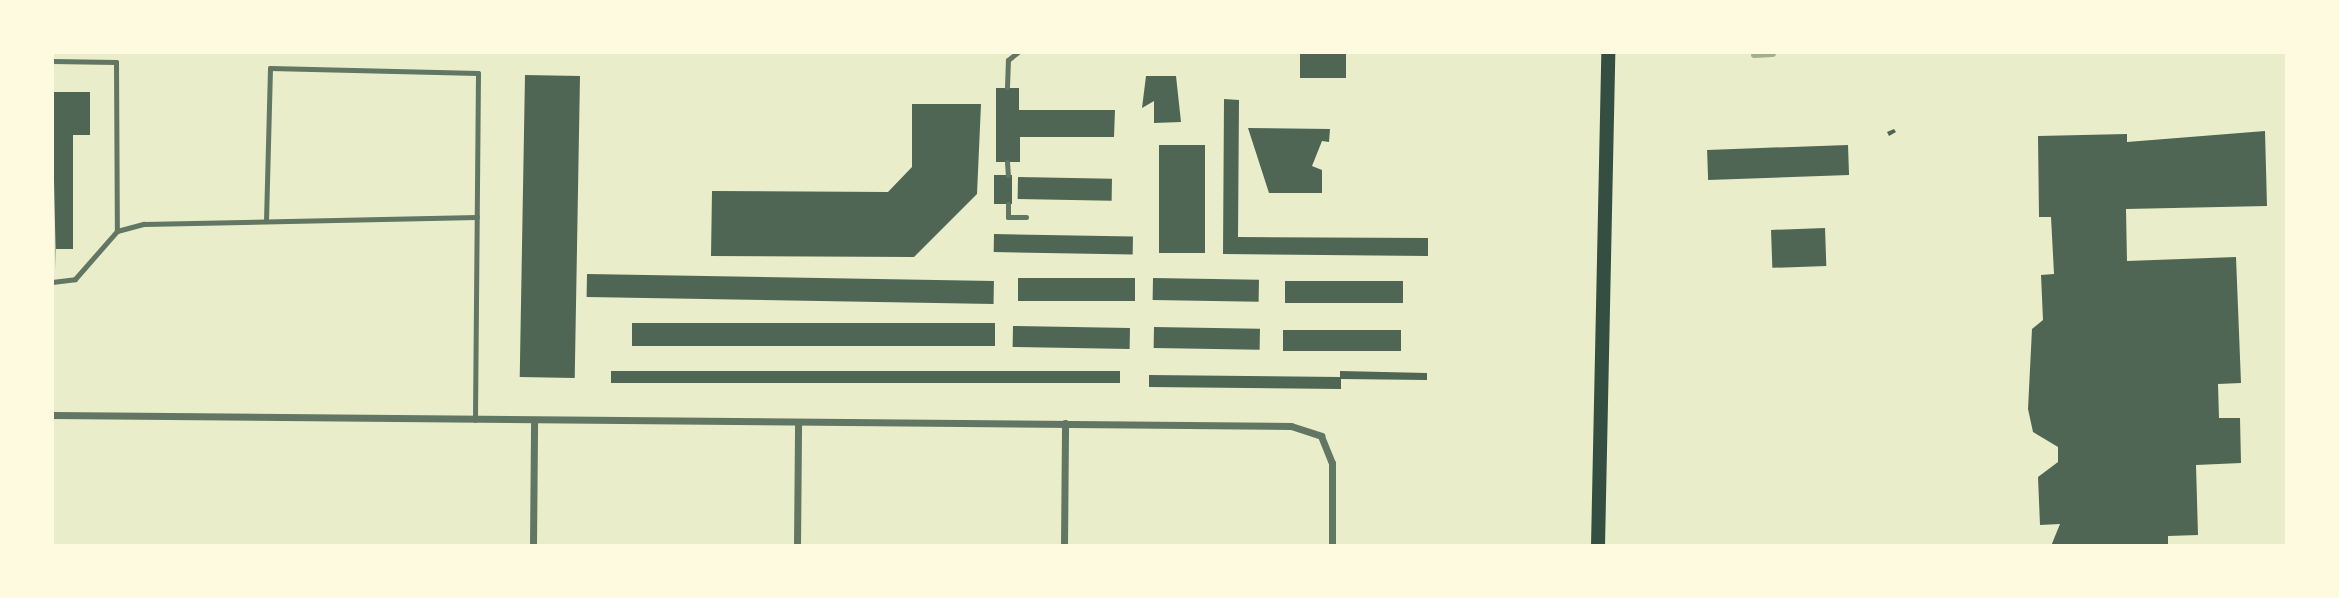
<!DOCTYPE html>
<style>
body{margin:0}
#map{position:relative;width:2339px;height:598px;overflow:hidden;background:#e9edc9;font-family:Rubik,sans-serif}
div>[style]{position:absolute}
.stream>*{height:7px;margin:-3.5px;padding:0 3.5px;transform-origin:3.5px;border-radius:3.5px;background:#a3b18a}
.building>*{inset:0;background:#4f6655;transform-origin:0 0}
.service>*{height:5px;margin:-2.5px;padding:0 2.5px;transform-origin:2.5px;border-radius:2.5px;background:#617663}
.minor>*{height:7px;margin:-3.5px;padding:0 3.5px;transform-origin:3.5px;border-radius:3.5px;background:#617663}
.secondary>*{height:14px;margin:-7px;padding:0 7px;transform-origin:7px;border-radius:7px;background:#344e41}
span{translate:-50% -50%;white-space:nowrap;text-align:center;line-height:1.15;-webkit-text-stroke:6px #fefae0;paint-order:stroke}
.frame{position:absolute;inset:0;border:54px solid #fefae0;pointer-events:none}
</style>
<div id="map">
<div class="stream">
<i style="left:1754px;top:54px;width:18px;rotate:-3deg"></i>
</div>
<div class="building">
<i style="left:1346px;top:52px;width:26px;height:46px;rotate:90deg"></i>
<i style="left:525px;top:75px;width:55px;height:302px;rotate:1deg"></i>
<i style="clip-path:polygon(1146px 76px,1176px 76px,1181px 122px,1154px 123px,1154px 101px,1142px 108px)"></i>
<i style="clip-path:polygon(996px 88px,1019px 88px,1019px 110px,1115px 110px,1114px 137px,1020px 137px,1020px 162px,996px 162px)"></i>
<i style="clip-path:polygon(52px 92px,90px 92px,90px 135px,73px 135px,73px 249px,56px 249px,56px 269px)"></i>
<i style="clip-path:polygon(1224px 99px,1239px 100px,1238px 237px,1428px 238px,1428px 256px,1223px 254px)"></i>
<i style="clip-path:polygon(912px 104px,981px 104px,977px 194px,914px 257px,711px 256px,712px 191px,888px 192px,912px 167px)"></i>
<i style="clip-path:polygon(1248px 128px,1330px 129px,1329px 142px,1322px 141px,1312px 166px,1322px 170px,1322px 193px,1269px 193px)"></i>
<i style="clip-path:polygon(1894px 129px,1896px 132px,1889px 136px,1887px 132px)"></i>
<i style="clip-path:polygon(2265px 131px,2267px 206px,2126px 209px,2127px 261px,2236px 257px,2241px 383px,2218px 384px,2219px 418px,2240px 418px,2241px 463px,2196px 465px,2198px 535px,2168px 536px,2168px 546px,2051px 546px,2060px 524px,2040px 525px,2038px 477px,2058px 462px,2058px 447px,2033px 432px,2028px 409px,2032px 329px,2043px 320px,2041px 275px,2054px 274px,2051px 217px,2039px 217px,2038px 136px,2127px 134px,2127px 142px)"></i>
<i style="left:1159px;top:145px;width:46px;height:108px"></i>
<i style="left:1848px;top:145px;width:30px;height:141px;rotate:88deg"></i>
<i style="left:994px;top:175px;width:18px;height:29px"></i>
<i style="left:1018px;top:177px;width:94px;height:22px;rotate:1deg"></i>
<i style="left:1825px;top:228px;width:38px;height:54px;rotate:88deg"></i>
<i style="left:994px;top:234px;width:139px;height:18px;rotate:1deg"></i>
<i style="left:587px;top:274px;width:407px;height:23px;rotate:1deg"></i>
<i style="left:1018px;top:278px;width:117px;height:23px"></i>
<i style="left:1153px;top:278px;width:106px;height:22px;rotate:1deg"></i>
<i style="left:1285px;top:281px;width:118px;height:22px"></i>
<i style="left:632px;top:323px;width:363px;height:23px"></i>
<i style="left:1013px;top:326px;width:117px;height:21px;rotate:1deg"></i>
<i style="left:1154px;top:327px;width:106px;height:21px;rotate:1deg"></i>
<i style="left:1283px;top:330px;width:118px;height:21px"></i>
<i style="left:611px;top:371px;width:509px;height:12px"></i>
<i style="clip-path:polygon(1340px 371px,1427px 373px,1427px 380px,1341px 379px,1341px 389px,1149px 387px,1149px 375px,1340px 377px)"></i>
</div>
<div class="service">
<i style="left:52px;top:61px;width:64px;rotate:0.9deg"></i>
<i style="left:116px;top:62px;width:169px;rotate:89.7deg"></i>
<i style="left:1007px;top:87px;width:27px;rotate:-88deg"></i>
<i style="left:1008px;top:60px;width:13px;rotate:-39deg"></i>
<i style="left:1007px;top:162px;width:13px;rotate:86deg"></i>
<i style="left:1008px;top:204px;width:13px;rotate:90deg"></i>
<i style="left:1008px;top:217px;width:18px"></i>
<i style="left:266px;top:221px;width:153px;rotate:-88.5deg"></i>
<i style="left:270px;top:68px;width:208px;rotate:1.4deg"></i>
<i style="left:478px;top:73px;width:347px;rotate:90.5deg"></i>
<i style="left:52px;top:282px;width:23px;rotate:-7deg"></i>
<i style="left:75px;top:279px;width:64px;rotate:-48.8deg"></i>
<i style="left:117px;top:231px;width:28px;rotate:-15deg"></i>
<i style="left:144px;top:224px;width:333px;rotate:-1.2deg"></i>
</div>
<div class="minor">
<i style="left:52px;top:415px;width:1239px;rotate:0.51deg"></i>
<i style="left:1291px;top:426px;width:32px;rotate:18deg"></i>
<i style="left:1321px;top:436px;width:29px;rotate:68deg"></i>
<i style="left:1332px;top:463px;width:83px;rotate:90deg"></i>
<i style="left:533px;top:546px;width:126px;rotate:-89.5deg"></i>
<i style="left:797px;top:546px;width:124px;rotate:-89.5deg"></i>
<i style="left:1064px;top:546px;width:123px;rotate:-89.5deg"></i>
</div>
<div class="secondary">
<i style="left:1598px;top:546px;width:494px;rotate:-88.8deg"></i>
</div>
<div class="frame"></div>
</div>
